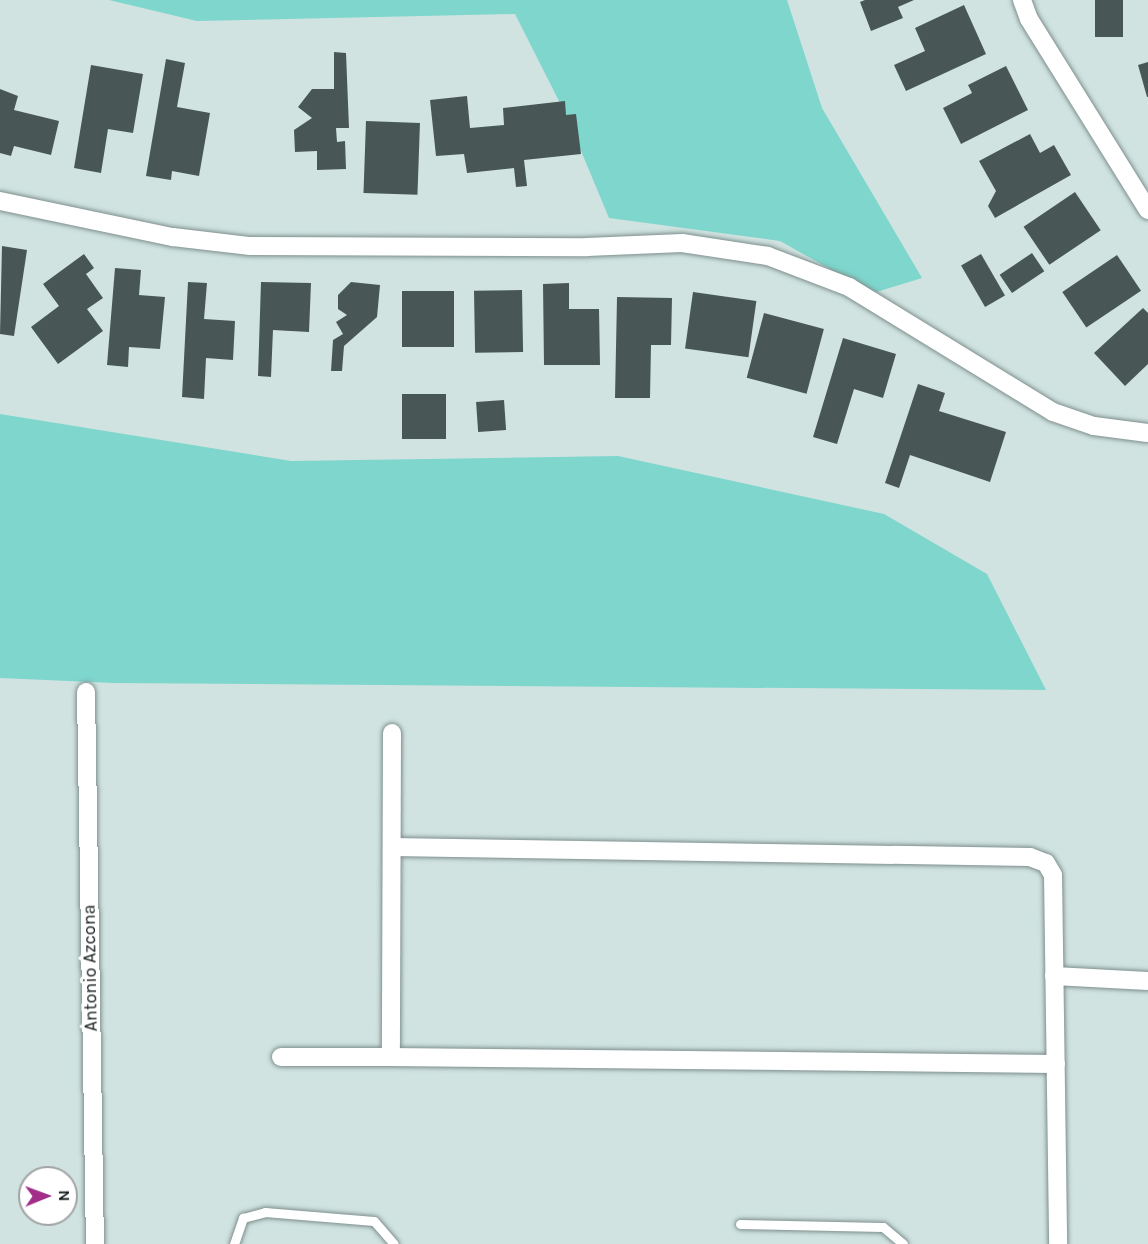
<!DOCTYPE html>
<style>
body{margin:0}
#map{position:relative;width:1148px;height:1244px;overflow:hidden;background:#d0e3e0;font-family:Karla,sans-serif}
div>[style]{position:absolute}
.green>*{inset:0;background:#7ed6cd}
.building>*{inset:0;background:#485756;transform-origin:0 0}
.roads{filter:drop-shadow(0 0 2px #7e8f8d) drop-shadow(0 0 2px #7e8f8d)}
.service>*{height:9px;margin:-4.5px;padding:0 4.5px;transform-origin:4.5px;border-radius:4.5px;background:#fff}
.minor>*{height:18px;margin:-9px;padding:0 9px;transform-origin:9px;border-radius:9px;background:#fff}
span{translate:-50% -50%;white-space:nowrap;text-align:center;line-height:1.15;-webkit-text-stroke:6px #fff;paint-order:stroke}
.street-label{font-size:18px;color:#151b1b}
.north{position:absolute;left:18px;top:1166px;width:60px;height:60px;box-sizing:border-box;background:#fff;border:2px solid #a1a4a4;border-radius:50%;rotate:89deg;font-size:16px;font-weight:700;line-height:24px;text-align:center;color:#151b1b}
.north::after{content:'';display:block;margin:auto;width:21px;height:27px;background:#a22e89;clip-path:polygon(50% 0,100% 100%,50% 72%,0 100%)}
</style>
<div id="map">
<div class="green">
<i style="clip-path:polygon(109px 0,787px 0,822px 108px,922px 278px,873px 293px,780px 241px,609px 218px,566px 115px,515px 14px,197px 21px)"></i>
<i style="clip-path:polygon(0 414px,291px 461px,618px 456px,884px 514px,987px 574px,1046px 690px,114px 683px,0 678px)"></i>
</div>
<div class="building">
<i style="clip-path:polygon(865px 0,914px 0,898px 7px,903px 18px,871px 31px,860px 2px)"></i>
<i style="left:1095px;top:0;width:28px;height:37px"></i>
<i style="clip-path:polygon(964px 5px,986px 54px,906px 91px,894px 65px,925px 51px,915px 28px)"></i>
<i style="clip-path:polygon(334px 52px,346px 53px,349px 128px,336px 128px,337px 142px,345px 141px,346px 169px,317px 170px,317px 151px,295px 152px,294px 130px,312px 118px,298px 107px,312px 89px,334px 89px)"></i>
<i style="clip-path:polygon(166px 59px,185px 63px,177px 107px,210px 113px,199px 176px,172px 171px,171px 180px,146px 176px)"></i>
<i style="clip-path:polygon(1148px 62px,1148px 97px,1147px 97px,1138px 65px)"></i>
<i style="clip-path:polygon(91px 65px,143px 74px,133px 133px,108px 129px,101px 173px,74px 168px)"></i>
<i style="clip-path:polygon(1006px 66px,1028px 110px,961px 144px,943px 108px,972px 93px,968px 85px)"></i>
<i style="clip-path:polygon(0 89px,18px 96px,14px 110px,59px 121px,51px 155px,14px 146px,11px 156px,0 153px)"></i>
<i style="clip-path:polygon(467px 96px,470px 128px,504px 125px,503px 108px,565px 101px,566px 115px,576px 114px,581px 154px,524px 160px,527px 186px,516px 187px,514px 168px,467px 173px,464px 154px,436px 156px,430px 100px)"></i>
<i style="left:366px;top:121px;width:54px;height:72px;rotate:2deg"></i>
<i style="clip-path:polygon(1030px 134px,1040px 153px,1054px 145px,1071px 175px,995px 218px,988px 206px,996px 191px,979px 161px)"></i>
<i style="left:1075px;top:192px;width:46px;height:62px;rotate:56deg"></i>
<i style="clip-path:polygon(2px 246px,27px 250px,14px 336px,0 334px)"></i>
<i style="left:1032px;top:253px;width:22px;height:39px;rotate:56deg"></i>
<i style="clip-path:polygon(84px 254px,94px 268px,86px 274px,103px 298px,87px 309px,103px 331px,58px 364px,31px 327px,59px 306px,43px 284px)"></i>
<i style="left:981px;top:254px;width:48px;height:23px;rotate:60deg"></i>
<i style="left:1117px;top:255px;width:43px;height:66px;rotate:56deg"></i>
<i style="clip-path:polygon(115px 268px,141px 270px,139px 295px,165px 297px,160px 349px,129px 347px,128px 367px,107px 365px)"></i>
<i style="clip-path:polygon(188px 282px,207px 283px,204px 319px,235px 321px,233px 360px,206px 358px,204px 399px,182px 397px)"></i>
<i style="clip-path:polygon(261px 282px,311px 283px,309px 332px,273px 330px,271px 377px,258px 376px)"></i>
<i style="clip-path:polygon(351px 282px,380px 285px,377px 317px,344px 346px,342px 371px,331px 371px,333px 340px,343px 334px,336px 322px,347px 315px,338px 309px,338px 295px)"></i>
<i style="clip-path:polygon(569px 283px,569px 309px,599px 309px,600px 365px,544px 365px,543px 284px)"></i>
<i style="left:522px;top:290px;width:62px;height:48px;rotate:89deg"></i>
<i style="left:402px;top:291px;width:52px;height:56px"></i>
<i style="left:693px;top:292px;width:64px;height:57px;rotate:8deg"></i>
<i style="clip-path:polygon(617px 297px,672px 298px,671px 345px,651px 345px,650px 398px,615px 398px)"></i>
<i style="clip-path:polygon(1143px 308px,1148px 313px,1148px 364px,1125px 386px,1094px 353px)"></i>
<i style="left:764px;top:313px;width:62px;height:67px;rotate:15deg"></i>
<i style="clip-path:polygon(843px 338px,896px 354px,883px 398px,854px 389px,837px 444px,813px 437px)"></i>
<i style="clip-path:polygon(918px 384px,945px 393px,939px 411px,1006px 432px,990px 482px,910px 455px,899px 488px,885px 483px)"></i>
<i style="left:446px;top:394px;width:45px;height:44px;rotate:90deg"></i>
<i style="left:504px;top:400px;width:30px;height:28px;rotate:86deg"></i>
</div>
<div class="roads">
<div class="service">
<i style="left:740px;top:1224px;width:143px;rotate:1.2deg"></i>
<i style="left:883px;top:1227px;width:26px;rotate:40deg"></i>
<i style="left:234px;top:1244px;width:28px;rotate:-71deg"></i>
<i style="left:243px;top:1218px;width:23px;rotate:-15deg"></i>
<i style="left:265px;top:1212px;width:109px;rotate:4.7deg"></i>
<i style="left:374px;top:1221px;width:30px;rotate:49deg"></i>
</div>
<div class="minor">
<i style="left:1022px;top:0;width:20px;rotate:70deg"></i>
<i style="left:1029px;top:19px;width:225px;rotate:58.1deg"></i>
<i style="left:0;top:201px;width:177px;rotate:11.8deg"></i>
<i style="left:173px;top:237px;width:78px;rotate:6.7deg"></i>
<i style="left:250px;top:246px;width:337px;rotate:0.2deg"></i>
<i style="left:587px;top:247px;width:95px;rotate:-2.4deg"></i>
<i style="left:682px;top:243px;width:87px;rotate:8.6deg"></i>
<i style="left:768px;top:256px;width:87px;rotate:20.9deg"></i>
<i style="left:849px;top:287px;width:239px;rotate:31.5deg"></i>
<i style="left:1053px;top:412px;width:43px;rotate:18.9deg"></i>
<i style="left:1094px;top:426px;width:54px;rotate:7.4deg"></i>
<i style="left:86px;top:692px;width:552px;rotate:89.07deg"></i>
<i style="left:392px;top:733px;width:324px;rotate:90.2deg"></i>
<i style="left:391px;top:1057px;width:665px;rotate:0.6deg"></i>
<i style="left:392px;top:847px;width:638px;rotate:0.9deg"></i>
<i style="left:1030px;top:857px;width:17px;rotate:21deg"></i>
<i style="left:1046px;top:863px;width:14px;rotate:60deg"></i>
<i style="left:1053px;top:875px;width:369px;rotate:89.2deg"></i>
<i style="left:1054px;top:976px;width:94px;rotate:3deg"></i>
<i style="left:281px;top:1057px;width:110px"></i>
</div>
</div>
<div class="street-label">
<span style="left:90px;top:968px;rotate:-91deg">Antonio Azcona</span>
</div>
<div class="north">N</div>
</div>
